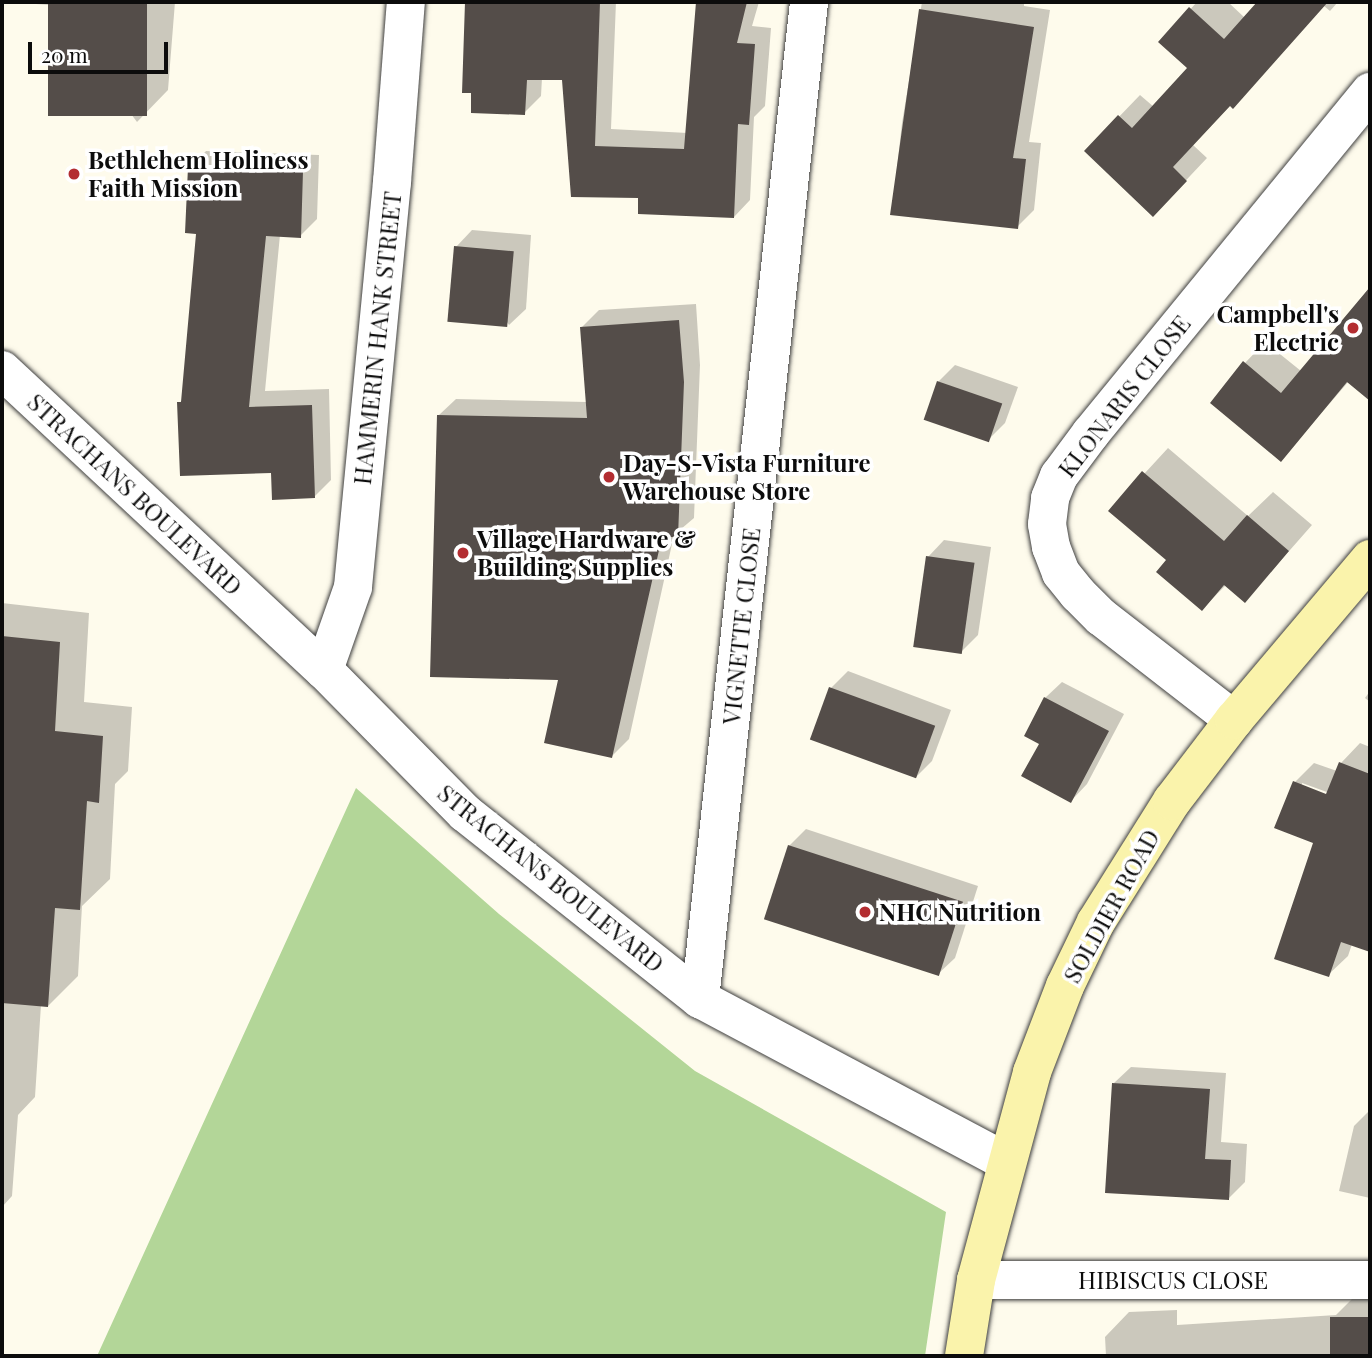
<!DOCTYPE html>
<style>
body{margin:0}
#map{position:relative;width:1372px;height:1358px;overflow:hidden;background:#fefbec;font-family:"Playfair Display",serif}
div>[style]{position:absolute}
.forest>*{inset:0;background:#b3d698}
.shadow>*{inset:0;background:#0003}
.building>*{inset:0;background:#544d49;transform-origin:0 0}
.roads{filter:drop-shadow(0 0 2px #3f3f3f) drop-shadow(0 0 2px #3f3f3f)}
.minor>*{height:38px;margin:-19px;padding:0 19px;transform-origin:19px;border-radius:19px;background:#fff}
.secondary>*{height:38px;margin:-19px;padding:0 19px;transform-origin:19px;border-radius:19px;background:#faf3ab}
.dots>*{width:19px;height:19px;translate:-50% -50%;box-sizing:border-box;border:4px solid #fff;border-radius:50%}
span{translate:-50% -50%;white-space:nowrap;text-align:center;line-height:1.15;-webkit-text-stroke:7px #fff;paint-order:stroke}
.poi-label{font-size:24px;color:#0c0c0c;font-weight:700}
.left{translate:0 -50%;text-align:left}
.right{translate:-100% -50%;text-align:right}
.street-label{font-size:24px;color:#0c0c0c}
.frame{position:absolute;inset:0;border:4px solid #0c0c0c;pointer-events:none}
.scale{position:absolute;left:28px;top:42px;width:140px;height:32px;box-sizing:border-box;border:4px solid #0c0c0c;border-top:0;padding-left:9px;font-size:21px;line-height:24px;white-space:nowrap;color:#0c0c0c;-webkit-text-stroke:5px #fff;paint-order:stroke}
</style>
<div id="map">
<div class="forest">
<i style="clip-path:polygon(356px 788px,499px 914px,695px 1071px,946px 1212px,925px 1356px,97px 1356px)"></i>
</div>
<div class="shadow">
<i style="clip-path:polygon(7px 2px,175px 2px,168px 90px,137px 122px,50px 5px)"></i>
<i style="clip-path:polygon(478px 2px,616px 2px,611px 129px,688px 133px,697px 4px,635px 2px,759px 2px,752px 26px,771px 28px,765px 106px,754px 117px,750px 200px,734px 217px,640px 196px,572px 195px,564px 78px,542px 78px,541px 96px,524px 113px,477px 35px)"></i>
<i style="clip-path:polygon(922px 2px,1024px 2px,1024px 6px,1050px 10px,1029px 142px,1041px 143px,1034px 210px,1017px 227px,892px 213px,902px 123px)"></i>
<i style="clip-path:polygon(1197px 2px,1228px 2px,1245px 18px,1260px 2px,1338px 2px,1330px 11px,1324px 6px,1193px 145px,1207px 158px,1174px 193px,1086px 151px,1140px 95px,1154px 107px,1190px 68px,1160px 42px)"></i>
<i style="clip-path:polygon(206px 151px,319px 155px,317px 219px,300px 236px,280px 235px,265px 391px,329px 389px,331px 480px,314px 497px,179px 403px,183px 400px,198px 232px,190px 168px)"></i>
<i style="clip-path:polygon(472px 230px,531px 235px,526px 309px,509px 325px,456px 247px)"></i>
<i style="clip-path:polygon(1370px 287px,1370px 399px,1349px 381px,1281px 460px,1245px 363px,1265px 342px,1301px 371px)"></i>
<i style="clip-path:polygon(696px 304px,700px 365px,694px 518px,674px 535px,629px 739px,612px 756px,560px 678px,439px 415px,456px 399px,587px 402px,582px 327px,599px 310px)"></i>
<i style="clip-path:polygon(955px 365px,1018px 387px,1005px 423px,988px 440px,938px 382px)"></i>
<i style="clip-path:polygon(1168px 448px,1248px 516px,1273px 492px,1312px 525px,1245px 601px,1226px 585px,1202px 609px,1168px 560px,1110px 511px)"></i>
<i style="clip-path:polygon(944px 540px,991px 547px,978px 635px,961px 652px,928px 557px)"></i>
<i style="clip-path:polygon(2px 603px,89px 613px,84px 702px,132px 707px,128px 771px,115px 784px,110px 879px,82px 906px,78px 976px,48px 1006px,41px 1005px,35px 1097px,18px 1115px,12px 1196px,2px 1207px)"></i>
<i style="clip-path:polygon(848px 671px,951px 710px,932px 761px,915px 778px,831px 688px)"></i>
<i style="clip-path:polygon(1062px 682px,1124px 714px,1087px 784px,1071px 801px,1041px 744px,1045px 698px)"></i>
<i style="clip-path:polygon(1370px 691px,1370px 702px,1365px 698px)"></i>
<i style="clip-path:polygon(evenodd,1360px 743px,1370px 747px,1370px 950px,1352px 944px,1348px 956px,1328px 975px,1315px 842px,1295px 782px,1314px 763px,1337px 771px,1341px 763px,1360px 743px,1302px 783px,1335px 795px,1333px 799px,1302px 787px,1302px 783px)"></i>
<i style="clip-path:polygon(806px 829px,978px 886px,955px 958px,938px 974px,789px 846px)"></i>
<i style="clip-path:polygon(1131px 1067px,1226px 1073px,1221px 1142px,1247px 1144px,1245px 1182px,1228px 1199px,1114px 1083px)"></i>
<i style="clip-path:polygon(1370px 1110px,1370px 1198px,1339px 1191px,1354px 1126px)"></i>
<i style="clip-path:polygon(1370px 1294px,1370px 1356px,1106px 1356px,1105px 1337px,1129px 1312px,1177px 1310px,1177px 1325px,1336px 1315px,1356px 1295px)"></i>
</div>
<div class="building">
<i style="left:48px;top:2px;width:99px;height:114px"></i>
<i style="clip-path:polygon(465px 2px,600px 2px,595px 146px,684px 149px,696px 2px,747px 2px,737px 43px,755px 44px,749px 125px,738px 124px,734px 218px,638px 214px,638px 198px,571px 197px,562px 80px,527px 80px,525px 115px,471px 113px,471px 93px,462px 93px)"></i>
<i style="clip-path:polygon(1257px 2px,1328px 2px,1233px 109px,1230px 106px,1173px 167px,1187px 181px,1153px 217px,1084px 151px,1118px 115px,1132px 128px,1187px 68px,1158px 42px,1189px 7px,1224px 39px)"></i>
<i style="clip-path:polygon(919px 9px,1034px 27px,1013px 158px,1026px 159px,1018px 229px,890px 215px)"></i>
<i style="clip-path:polygon(188px 167px,303px 171px,301px 238px,266px 236px,249px 407px,312px 405px,315px 498px,272px 500px,271px 473px,180px 476px,177px 402px,181px 402px,196px 234px,185px 233px)"></i>
<i style="left:454px;top:246px;width:60px;height:76px;rotate:5deg"></i>
<i style="clip-path:polygon(1370px 287px,1370px 401px,1347px 382px,1281px 462px,1210px 403px,1243px 361px,1281px 393px)"></i>
<i style="clip-path:polygon(679px 320px,684px 382px,678px 537px,662px 537px,612px 758px,544px 743px,558px 680px,430px 677px,437px 415px,587px 418px,580px 327px)"></i>
<i style="left:937px;top:381px;width:69px;height:41px;rotate:19deg"></i>
<i style="clip-path:polygon(1142px 471px,1224px 541px,1247px 515px,1289px 551px,1245px 603px,1224px 585px,1202px 611px,1156px 572px,1166px 560px,1108px 511px)"></i>
<i style="left:926px;top:556px;width:49px;height:92px;rotate:8deg"></i>
<i style="clip-path:polygon(2px 636px,60px 642px,55px 731px,103px 736px,99px 803px,87px 801px,80px 910px,55px 908px,48px 1007px,2px 1003px)"></i>
<i style="left:829px;top:687px;width:113px;height:56px;rotate:20deg"></i>
<i style="clip-path:polygon(1044px 697px,1109px 731px,1071px 803px,1021px 776px,1039px 744px,1024px 736px)"></i>
<i style="clip-path:polygon(1339px 762px,1370px 774px,1370px 952px,1341px 942px,1329px 977px,1274px 959px,1313px 843px,1274px 828px,1293px 781px,1326px 794px)"></i>
<i style="left:788px;top:845px;width:184px;height:78px;rotate:18deg"></i>
<i style="clip-path:polygon(1112px 1083px,1210px 1089px,1205px 1159px,1231px 1160px,1229px 1200px,1105px 1193px)"></i>
<i style="left:1370px;top:1317px;width:39px;height:40px;rotate:90deg"></i>
</div>
<div class="roads">
<div class="minor">
<i style="left:2px;top:370px;width:440px;rotate:43deg"></i>
<i style="left:324px;top:670px;width:201px;rotate:45.4deg"></i>
<i style="left:465px;top:813px;width:300px;rotate:38.4deg"></i>
<i style="left:700px;top:999px;width:347px;rotate:28deg"></i>
<i style="left:324px;top:670px;width:88px;rotate:-70.7deg"></i>
<i style="left:353px;top:587px;width:407px;rotate:-84.5deg"></i>
<i style="left:392px;top:182px;width:181px;rotate:-85.6deg"></i>
<i style="left:1234px;top:720px;width:168px;rotate:-142.2deg"></i>
<i style="left:1101px;top:617px;width:33px;rotate:-135deg"></i>
<i style="left:1078px;top:594px;width:27px;rotate:-129deg"></i>
<i style="left:1061px;top:573px;width:28px;rotate:-111deg"></i>
<i style="left:1051px;top:547px;width:23px;rotate:-100deg"></i>
<i style="left:1047px;top:524px;width:26px;rotate:-83deg"></i>
<i style="left:1050px;top:498px;width:24px;rotate:-68deg"></i>
<i style="left:1059px;top:476px;width:54px;rotate:-53.3deg"></i>
<i style="left:1091px;top:433px;width:441px;rotate:-50.7deg"></i>
<i style="left:700px;top:999px;width:1003px;rotate:-83.76deg"></i>
<i style="left:976px;top:1280px;width:394px"></i>
</div>
<div class="secondary">
<i style="left:964px;top:1356px;width:77px;rotate:-81deg"></i>
<i style="left:976px;top:1280px;width:215px;rotate:-74.9deg"></i>
<i style="left:1032px;top:1072px;width:92px;rotate:-69deg"></i>
<i style="left:1065px;top:986px;width:71px;rotate:-64.2deg"></i>
<i style="left:1096px;top:922px;width:143px;rotate:-57.9deg"></i>
<i style="left:1172px;top:801px;width:102px;rotate:-52.6deg"></i>
<i style="left:1234px;top:720px;width:211px;rotate:-49.8deg"></i>
</div>
</div>
<div class="dots">
<i style="left:74px;top:174px;background:#b32d31"></i>
<i style="left:1353px;top:328px;background:#b32d31"></i>
<i style="left:609px;top:477px;background:#b32d31"></i>
<i style="left:463px;top:553px;background:#b32d31"></i>
<i style="left:865px;top:912px;background:#b32d31"></i>
</div>
<div class="poi-label">
<span class="left" style="left:88px;top:174px">Bethlehem Holiness<br>Faith Mission</span>
<span class="right" style="left:1339px;top:328px">Campbell's<br>Electric</span>
<span class="left" style="left:623px;top:477px">Day-S-Vista Furniture<br>Warehouse Store</span>
<span class="left" style="left:477px;top:553px">Village Hardware &amp;<br>Building Supplies</span>
<span class="left" style="left:879px;top:912px">NHC Nutrition</span>
</div>
<div class="street-label">
<span style="left:377px;top:338px;rotate:-84deg">HAMMERIN HANK STREET</span>
<span style="left:1124px;top:396px;rotate:-52deg">KLONARIS CLOSE</span>
<span style="left:135px;top:494px;rotate:43deg">STRACHANS BOULEVARD</span>
<span style="left:741px;top:626px;rotate:-84deg">VIGNETTE CLOSE</span>
<span style="left:551px;top:878px;rotate:39deg">STRACHANS BOULEVARD</span>
<span style="left:1111px;top:906px;rotate:-61deg">SOLDIER ROAD</span>
<span style="left:1173px;top:1280px">HIBISCUS CLOSE</span>
</div>
<div class="frame"></div>
<div class="scale">20 m</div>
</div>
